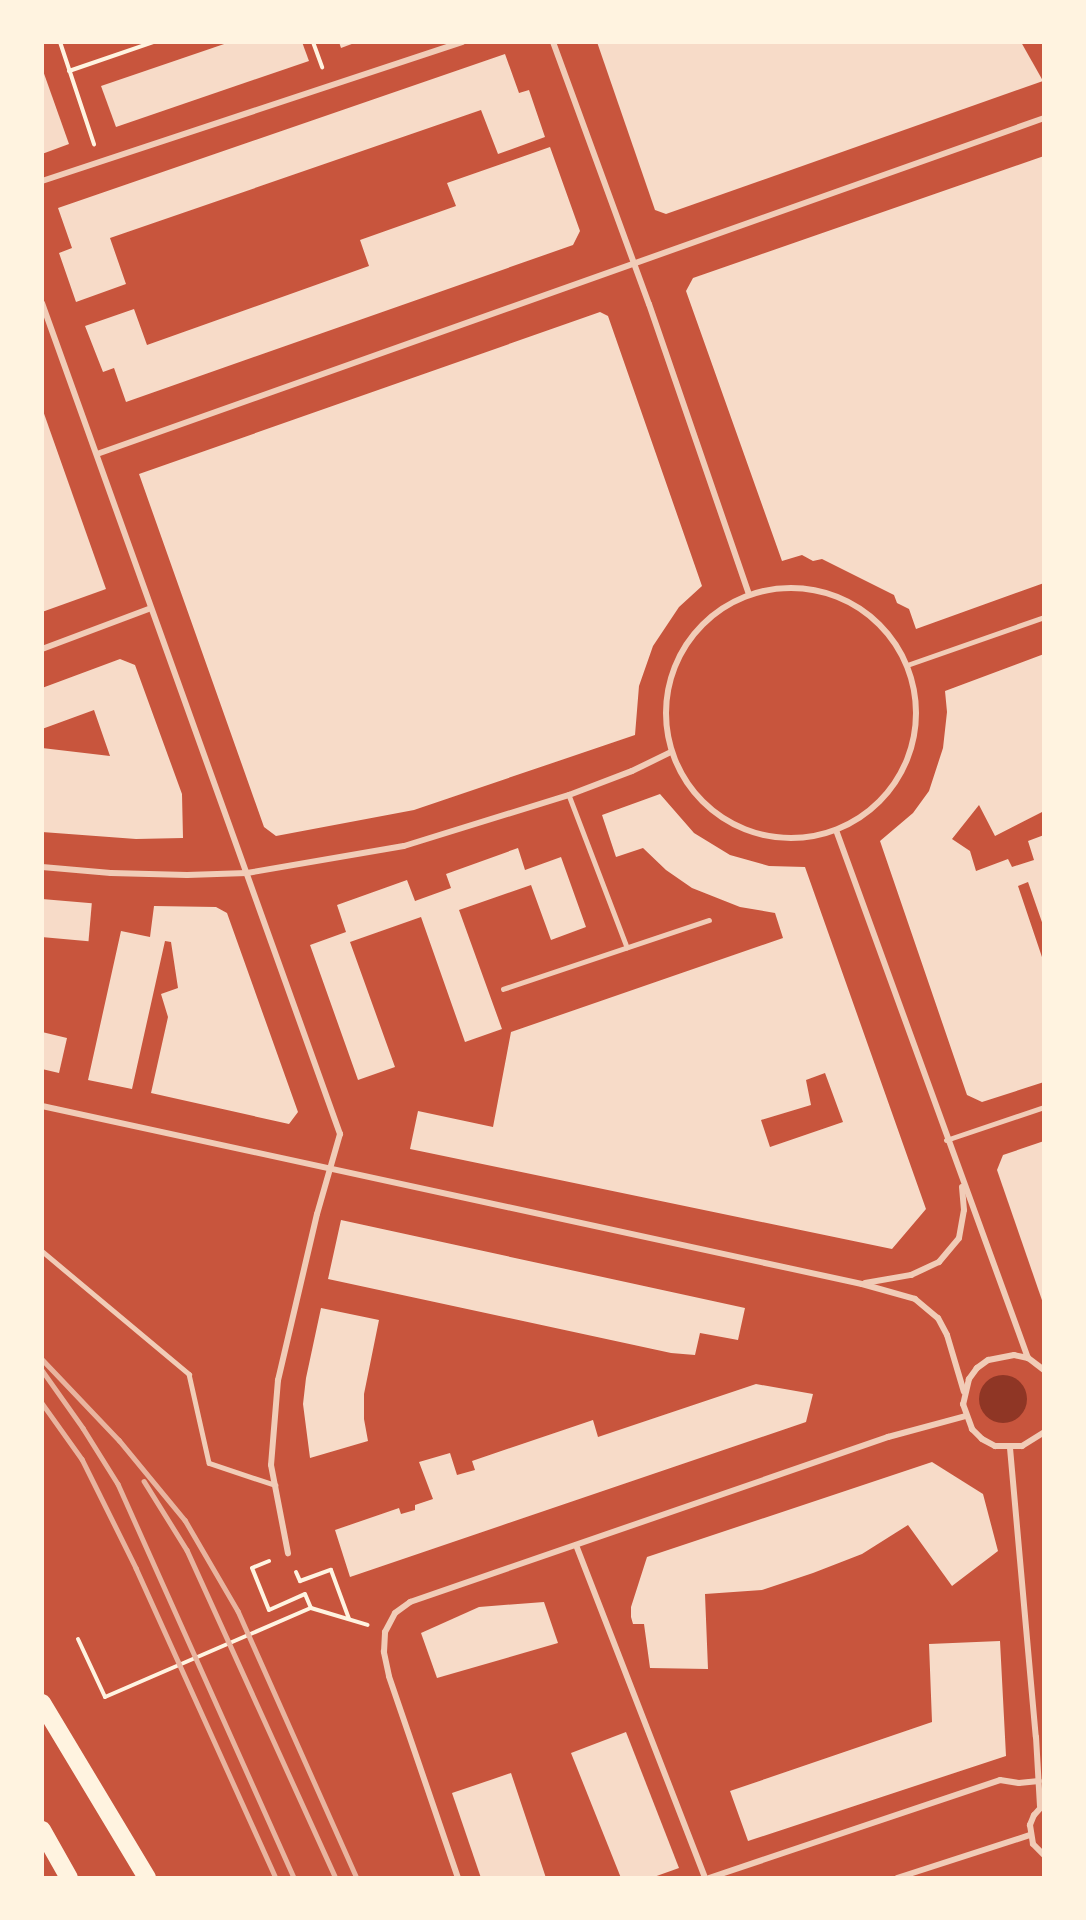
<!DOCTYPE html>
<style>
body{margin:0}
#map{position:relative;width:1086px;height:1920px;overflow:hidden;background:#c8553d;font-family:Commissioner,sans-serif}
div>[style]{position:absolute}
.water>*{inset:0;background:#8f3625}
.round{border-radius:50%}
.building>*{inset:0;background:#f7dbc8;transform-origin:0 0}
.path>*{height:4px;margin:-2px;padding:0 2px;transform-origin:2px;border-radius:2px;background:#fff3e0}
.service>*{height:4.5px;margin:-2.25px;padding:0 2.25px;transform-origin:2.25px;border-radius:2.25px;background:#f1ccb7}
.pedestrian>*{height:5px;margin:-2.5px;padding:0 2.5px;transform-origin:2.5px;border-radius:2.5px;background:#f1ccb7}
.minor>*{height:6px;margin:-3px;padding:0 3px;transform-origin:3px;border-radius:3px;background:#f1ccb7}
.minor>.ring{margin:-3px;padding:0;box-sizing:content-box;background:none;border:6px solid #f1ccb7;border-radius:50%}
.motorway>*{height:18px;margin:-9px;padding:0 9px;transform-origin:9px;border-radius:9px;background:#fff3e0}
.rail>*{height:4.5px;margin:-2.25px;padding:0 2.25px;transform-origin:2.25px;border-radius:2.25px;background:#e9b49f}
span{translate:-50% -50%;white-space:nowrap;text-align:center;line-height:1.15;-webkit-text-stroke:4.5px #fff3e0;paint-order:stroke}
.frame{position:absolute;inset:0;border:44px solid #fff3e0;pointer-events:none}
</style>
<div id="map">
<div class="water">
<i class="round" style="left:979px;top:1375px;width:48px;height:48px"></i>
</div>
<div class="building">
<i style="clip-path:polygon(230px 42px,302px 42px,309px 61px,116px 127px,101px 86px)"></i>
<i style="clip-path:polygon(339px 42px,357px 42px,341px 48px)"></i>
<i style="clip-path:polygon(597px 42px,1021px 42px,1043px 81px,666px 214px,655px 210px)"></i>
<i style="clip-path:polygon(505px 54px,519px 93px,529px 90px,545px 137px,498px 154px,481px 110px,110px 238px,126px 284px,76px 302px,59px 253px,72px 248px,58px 208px)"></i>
<i style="clip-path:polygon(42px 68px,69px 144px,42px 154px)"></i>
<i style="clip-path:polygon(550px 147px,580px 231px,573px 245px,126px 402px,114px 368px,103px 372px,85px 326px,134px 309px,147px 345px,369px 266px,360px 240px,456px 206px,447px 183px)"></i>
<i style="clip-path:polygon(1044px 156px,1044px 583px,916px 629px,909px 609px,897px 603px,894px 595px,822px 559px,813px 561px,802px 555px,782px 561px,686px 291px,693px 278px)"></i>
<i style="clip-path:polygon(600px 312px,608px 316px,702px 586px,679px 607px,653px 646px,639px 686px,635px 735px,414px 810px,276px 836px,264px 827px,139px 474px)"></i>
<i style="clip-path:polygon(42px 408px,106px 589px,42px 612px)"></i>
<i style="clip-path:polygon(1044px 654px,1044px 811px,995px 836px,979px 805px,952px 839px,970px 851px,976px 871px,1008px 859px,1012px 867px,1034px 860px,1028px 841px,1044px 835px,1044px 928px,1028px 882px,1018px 886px,1044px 963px,1044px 1082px,982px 1102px,967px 1095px,880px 841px,913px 813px,929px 791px,943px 748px,947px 712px,945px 691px)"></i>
<i style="clip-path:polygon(120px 659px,135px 665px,182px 794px,183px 838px,136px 839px,42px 832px,42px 748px,110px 756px,94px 710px,42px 729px,42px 688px)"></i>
<i style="clip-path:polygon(evenodd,660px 794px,694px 833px,730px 855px,769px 866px,805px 867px,926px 1209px,892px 1249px,410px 1149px,418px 1111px,493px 1127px,511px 1032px,783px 938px,775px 913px,740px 907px,692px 888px,666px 870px,643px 848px,616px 857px,602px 815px,660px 794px,825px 1073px,843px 1122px,770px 1147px,761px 1120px,811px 1105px,806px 1080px,825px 1073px)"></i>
<i style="clip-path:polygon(518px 848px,525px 870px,561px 857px,586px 927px,551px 940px,531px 885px,459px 910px,502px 1029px,465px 1042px,421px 917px,350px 942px,395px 1067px,358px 1080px,310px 945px,346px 932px,337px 905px,407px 880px,415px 901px,451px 888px,446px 874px)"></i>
<i style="left:42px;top:899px;width:50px;height:38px;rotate:5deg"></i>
<i style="clip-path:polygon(154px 906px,216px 907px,227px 913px,298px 1112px,289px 1124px,151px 1093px,168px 1017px,161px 994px,178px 988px,171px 942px,165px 941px,132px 1089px,88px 1080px,121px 931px,150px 937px)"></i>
<i style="clip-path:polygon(42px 1032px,67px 1038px,59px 1073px,42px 1069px)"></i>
<i style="clip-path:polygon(1044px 1141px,1044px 1306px,997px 1170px,1003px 1155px)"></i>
<i style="clip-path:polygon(341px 1220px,745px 1308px,738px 1340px,700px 1333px,695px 1355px,671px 1353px,328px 1279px)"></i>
<i style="clip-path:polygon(321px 1308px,379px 1320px,364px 1394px,364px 1419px,368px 1441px,310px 1458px,303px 1404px,306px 1378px)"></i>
<i style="clip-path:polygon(756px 1384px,813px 1394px,806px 1422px,350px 1577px,335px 1530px,399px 1508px,401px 1514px,415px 1510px,415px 1505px,433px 1499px,419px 1462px,450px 1453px,457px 1475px,475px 1470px,472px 1461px,593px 1420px,598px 1437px)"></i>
<i style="clip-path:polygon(932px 1462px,983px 1494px,998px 1551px,952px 1586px,908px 1525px,862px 1554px,813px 1573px,762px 1590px,705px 1594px,708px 1669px,650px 1668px,644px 1624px,633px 1624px,631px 1617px,631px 1607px,647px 1557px)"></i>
<i style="clip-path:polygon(544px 1602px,558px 1643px,437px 1678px,421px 1633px,479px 1607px)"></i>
<i style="clip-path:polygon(1000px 1641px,1006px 1756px,748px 1841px,730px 1791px,932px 1722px,929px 1644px)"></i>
<i style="clip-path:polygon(626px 1732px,679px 1868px,651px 1878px,621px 1878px,571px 1753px)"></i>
<i style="clip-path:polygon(511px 1773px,546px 1878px,481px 1878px,452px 1793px)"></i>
</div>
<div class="path">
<i style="left:60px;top:42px;width:108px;rotate:71.6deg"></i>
<i style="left:313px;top:42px;width:27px;rotate:70deg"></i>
<i style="left:69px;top:71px;width:89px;rotate:-19deg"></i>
<i style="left:269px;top:1561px;width:18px;rotate:158deg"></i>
<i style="left:252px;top:1568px;width:45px;rotate:68deg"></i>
<i style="left:269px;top:1610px;width:39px;rotate:-24deg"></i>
<i style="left:305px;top:1594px;width:15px;rotate:67deg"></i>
<i style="left:296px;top:1572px;width:10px;rotate:66deg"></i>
<i style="left:300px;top:1581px;width:33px;rotate:-20deg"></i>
<i style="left:331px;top:1570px;width:52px;rotate:69.8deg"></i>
<i style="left:311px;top:1608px;width:59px;rotate:16.6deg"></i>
<i style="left:78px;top:1639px;width:64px;rotate:65deg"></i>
<i style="left:105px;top:1697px;width:224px;rotate:-23.4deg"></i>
</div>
<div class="service">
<i style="left:569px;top:795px;width:163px;rotate:69.1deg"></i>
<i style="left:503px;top:989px;width:217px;rotate:-18.5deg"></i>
<i style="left:42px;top:1251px;width:192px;rotate:39.9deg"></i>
<i style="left:189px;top:1374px;width:91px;rotate:77.3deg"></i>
<i style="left:209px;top:1463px;width:70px;rotate:18.4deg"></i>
</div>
<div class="pedestrian">
<i style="left:907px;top:665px;width:145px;rotate:-19.3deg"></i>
<i style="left:946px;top:1140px;width:103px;rotate:-18.6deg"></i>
</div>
<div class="minor">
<i style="left:553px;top:42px;width:279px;rotate:69.9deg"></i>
<i style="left:649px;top:304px;width:307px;rotate:71deg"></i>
<i style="left:42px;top:181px;width:443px;rotate:-18.3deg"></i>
<i style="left:42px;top:303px;width:883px;rotate:70.27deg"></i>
<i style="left:340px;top:1134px;width:83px;rotate:106deg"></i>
<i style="left:317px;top:1214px;width:171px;rotate:103.2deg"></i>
<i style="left:278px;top:1380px;width:85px;rotate:94.7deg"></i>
<i style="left:271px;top:1465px;width:90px;rotate:79.1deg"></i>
<i style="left:97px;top:454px;width:1005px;rotate:-19.53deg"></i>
<i class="ring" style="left:666px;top:588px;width:244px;height:244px"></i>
<i style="left:42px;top:649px;width:116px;rotate:-20.6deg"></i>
<i style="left:836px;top:830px;width:562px;rotate:70.02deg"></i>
<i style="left:42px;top:867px;width:69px;rotate:5deg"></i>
<i style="left:111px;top:873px;width:76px;rotate:1.5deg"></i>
<i style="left:187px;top:875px;width:60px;rotate:-1.9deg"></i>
<i style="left:247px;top:873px;width:159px;rotate:-9.8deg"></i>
<i style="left:404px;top:846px;width:173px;rotate:-17.2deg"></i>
<i style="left:569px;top:795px;width:67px;rotate:-20.9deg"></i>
<i style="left:632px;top:771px;width:43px;rotate:-26deg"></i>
<i style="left:42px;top:1106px;width:839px;rotate:12.25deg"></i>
<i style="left:862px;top:1284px;width:55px;rotate:15.8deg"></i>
<i style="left:915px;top:1299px;width:30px;rotate:40deg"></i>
<i style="left:938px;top:1318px;width:19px;rotate:62deg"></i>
<i style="left:947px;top:1335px;width:59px;rotate:73.4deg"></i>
<i style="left:865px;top:1283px;width:47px;rotate:-9.9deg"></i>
<i style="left:911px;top:1275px;width:31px;rotate:-25deg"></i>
<i style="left:939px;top:1262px;width:31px;rotate:-50deg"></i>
<i style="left:959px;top:1238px;width:28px;rotate:-80deg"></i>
<i style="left:964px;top:1210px;width:23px;rotate:-95deg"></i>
<i style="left:1044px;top:1370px;width:20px;rotate:-143deg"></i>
<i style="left:1028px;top:1358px;width:14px;rotate:-168deg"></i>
<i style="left:1014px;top:1355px;width:26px;rotate:169deg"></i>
<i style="left:988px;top:1360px;width:14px;rotate:144deg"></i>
<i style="left:977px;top:1368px;width:14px;rotate:126deg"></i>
<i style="left:969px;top:1379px;width:26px;rotate:103deg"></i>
<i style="left:963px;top:1404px;width:27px;rotate:70deg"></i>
<i style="left:972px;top:1429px;width:14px;rotate:45deg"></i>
<i style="left:982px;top:1439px;width:15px;rotate:28deg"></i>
<i style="left:995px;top:1446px;width:27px"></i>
<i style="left:1022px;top:1446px;width:26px;rotate:-32deg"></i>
<i style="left:1010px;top:1448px;width:290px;rotate:84.9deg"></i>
<i style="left:1036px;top:1737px;width:69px;rotate:86.7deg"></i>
<i style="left:576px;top:1545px;width:357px;rotate:68.8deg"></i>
<i style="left:1044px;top:1804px;width:15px;rotate:132deg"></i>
<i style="left:1034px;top:1815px;width:11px;rotate:112deg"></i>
<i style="left:1030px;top:1825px;width:19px;rotate:81deg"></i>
<i style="left:1033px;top:1844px;width:16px;rotate:45deg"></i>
<i style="left:458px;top:1878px;width:213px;rotate:-108.9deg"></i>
<i style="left:389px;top:1676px;width:25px;rotate:-102deg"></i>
<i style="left:384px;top:1652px;width:20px;rotate:-87deg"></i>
<i style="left:385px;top:1632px;width:21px;rotate:-62deg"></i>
<i style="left:395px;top:1613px;width:19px;rotate:-36deg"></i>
<i style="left:410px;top:1602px;width:506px;rotate:-19.04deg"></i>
<i style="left:888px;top:1437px;width:81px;rotate:-15.1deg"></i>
<i style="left:709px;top:1878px;width:307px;rotate:-18.6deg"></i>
<i style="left:1000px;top:1780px;width:19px;rotate:9deg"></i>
<i style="left:1019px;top:1783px;width:20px;rotate:-6deg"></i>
<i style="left:897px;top:1878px;width:140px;rotate:-17.9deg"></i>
</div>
<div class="motorway">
<i style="left:42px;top:1703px;width:204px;rotate:59deg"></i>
<i style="left:42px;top:1830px;width:55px;rotate:60.6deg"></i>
</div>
<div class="rail">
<i style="left:42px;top:1359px;width:112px;rotate:46.5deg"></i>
<i style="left:119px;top:1440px;width:104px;rotate:50.5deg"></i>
<i style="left:185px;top:1520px;width:105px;rotate:59.8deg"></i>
<i style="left:238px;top:1611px;width:292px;rotate:66deg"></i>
<i style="left:42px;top:1370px;width:71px;rotate:54.7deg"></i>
<i style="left:83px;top:1428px;width:66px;rotate:58deg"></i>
<i style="left:118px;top:1484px;width:432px;rotate:65.9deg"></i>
<i style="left:42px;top:1403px;width:69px;rotate:54.5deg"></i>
<i style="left:82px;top:1459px;width:122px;rotate:63.6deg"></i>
<i style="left:136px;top:1568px;width:340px;rotate:65.7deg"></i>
<i style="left:144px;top:1481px;width:81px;rotate:58.1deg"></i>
<i style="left:187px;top:1550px;width:360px;rotate:65.6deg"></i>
</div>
<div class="frame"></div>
</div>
